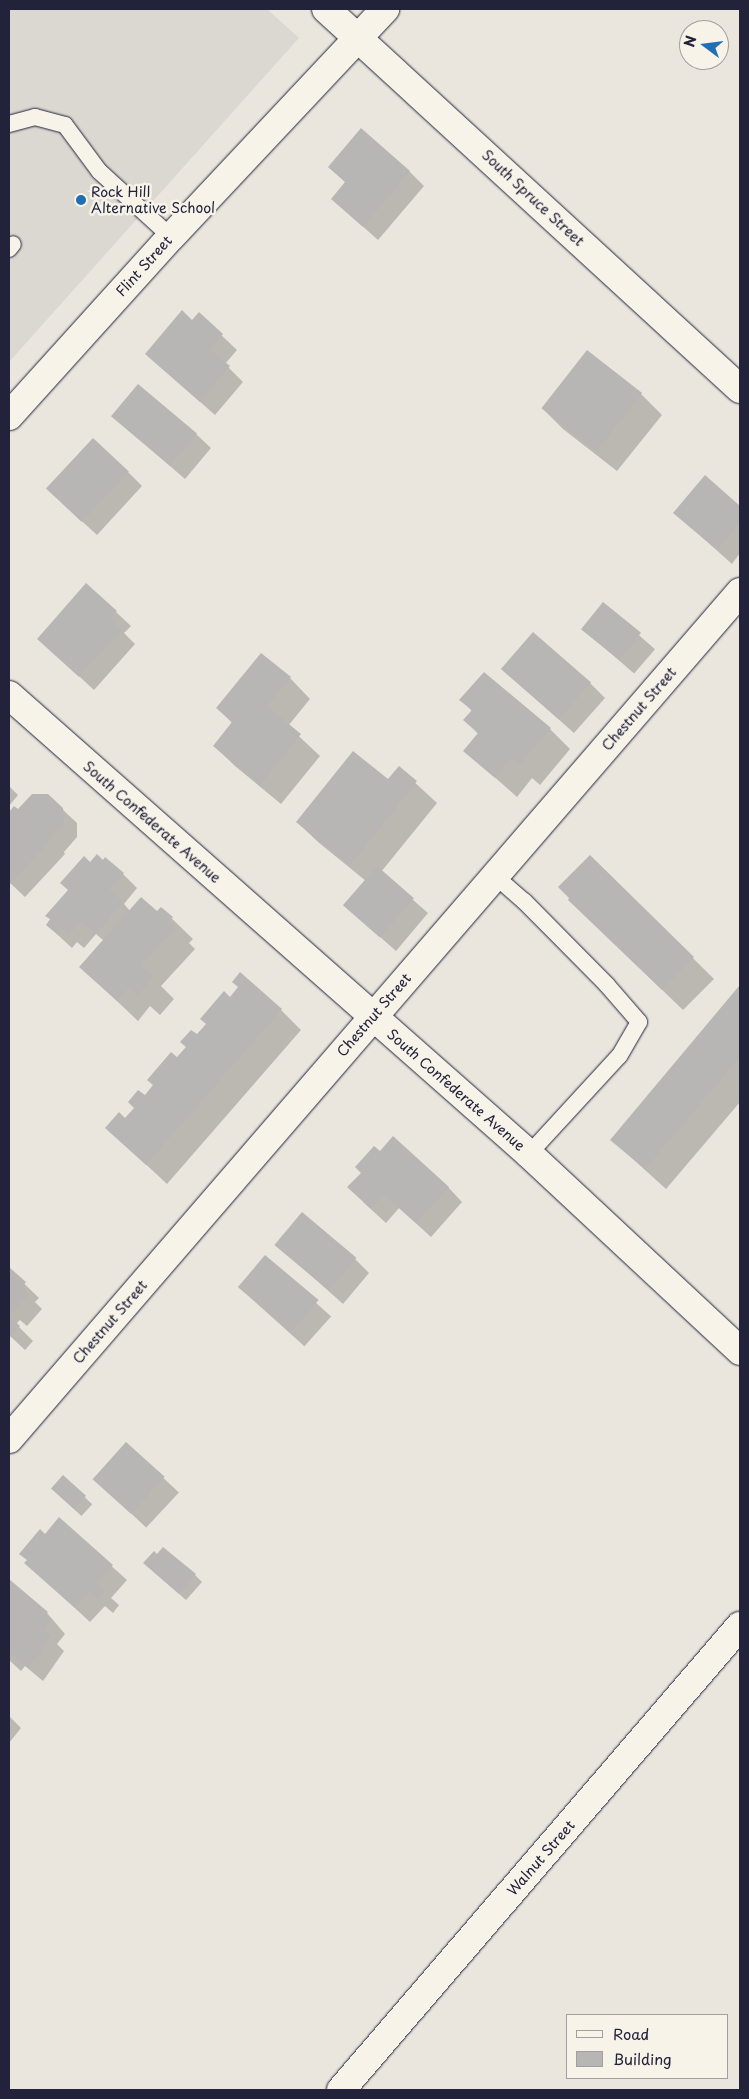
<!DOCTYPE html>
<style>
body{margin:0}
#map{position:relative;width:749px;height:2099px;overflow:hidden;background:#eae6de;font-family:"Playpen Sans",sans-serif}
div>[style]{position:absolute}
.built>*{inset:0;background:#dbd8d2}
.shadow>*{inset:0;background:#0003;transform-origin:0 0}
.building>*{inset:0;background:#b8b6b5;transform-origin:0 0}
.roads{filter:drop-shadow(0 0 1px #22223b) drop-shadow(0 0 1px #22223b)}
.service>*{height:16px;margin:-8px;padding:0 8px;transform-origin:8px;border-radius:8px;background:#f7f3e8}
.minor>*{height:28px;margin:-14px;padding:0 14px;transform-origin:14px;border-radius:14px;background:#f7f3e8}
.dots>*{width:14px;height:14px;translate:-50% -50%;box-sizing:border-box;border:2px solid #f7f3e8;border-radius:50%}
span{translate:-50% -50%;white-space:nowrap;text-align:center;line-height:1.15;-webkit-text-stroke:5px #f7f3e8;paint-order:stroke}
.poi-label{font-size:14px;color:#22223b}
.left{translate:0 -50%;text-align:left}
.street-label{font-size:14px;color:#22223b}
.frame{position:absolute;inset:0;border:10px solid #22223b;pointer-events:none}
.legend{position:absolute;left:566px;top:2014px;width:162px;height:65px;box-sizing:border-box;background:#f7f3e8;border:1px solid #a29fa3;margin:0;padding:6px 9px;list-style:none;font-size:15px;color:#22223b}
.legend li{display:flex;align-items:center;gap:10px;height:25px}
.legend b{width:25px;border:1px solid #a29fa3}
.north{position:absolute;left:679px;top:20px;width:50px;height:50px;box-sizing:border-box;background:#f7f3e8;border:1px solid #a29fa3;border-radius:50%;rotate:285deg;font-size:14px;font-weight:700;line-height:20px;text-align:center;color:#22223b}
.north::after{content:'';display:block;margin:auto;width:18px;height:22px;background:#1f6fb2;clip-path:polygon(50% 0,100% 100%,50% 72%,0 100%)}
</style>
<div id="map">
<div class="built">
<i style="clip-path:polygon(9px 9px,267px 9px,299px 38px,9px 362px)"></i>
</div>
<div class="shadow">
<i style="clip-path:polygon(330px 167px,409px 171px,424px 186px,378px 240px,332px 199px,346px 183px)"></i>
<i style="clip-path:polygon(199px 314px,237px 350px,225px 364px,243px 382px,215px 415px,146px 354px,192px 321px)"></i>
<i style="clip-path:polygon(587px 352px,641px 394px,662px 415px,617px 471px,563px 429px,542px 408px)"></i>
<i style="clip-path:polygon(112px 416px,196px 434px,211px 448px,185px 479px)"></i>
<i style="clip-path:polygon(128px 472px,142px 486px,97px 535px,62px 503px)"></i>
<i style="clip-path:polygon(705px 477px,740px 507px,740px 553px,732px 564px,675px 513px)"></i>
<i style="left:603px;top:604px;width:69px;height:32px;rotate:41deg"></i>
<i style="clip-path:polygon(116px 612px,131px 626px,124px 633px,135px 644px,94px 690px,39px 639px)"></i>
<i style="clip-path:polygon(502px 669px,590px 683px,605px 698px,574px 733px)"></i>
<i style="clip-path:polygon(290px 678px,310px 699px,288px 726px,320px 756px,281px 804px,235px 766px,214px 746px,232px 723px,218px 708px)"></i>
<i style="clip-path:polygon(461px 700px,550px 729px,570px 749px,540px 785px,532px 778px,517px 797px,465px 751px,479px 735px,465px 720px,472px 711px)"></i>
<i style="clip-path:polygon(399px 768px,437px 803px,381px 872px,428px 913px,396px 951px,345px 906px,366px 881px,318px 842px,297px 822px,388px 781px)"></i>
<i style="clip-path:polygon(9px 786px,18px 795px,9px 806px)"></i>
<i style="clip-path:polygon(47px 795px,77px 823px,77px 837px,64px 852px,65px 854px,25px 897px,9px 882px,9px 813px,14px 808px,18px 811px)"></i>
<i style="clip-path:polygon(590px 856px,714px 979px,683px 1010px,590px 920px)"></i>
<i style="clip-path:polygon(91px 864px,123px 874px,137px 888px,124px 904px,130px 911px,157px 913px,161px 908px,193px 939px,189px 943px,195px 949px,161px 986px,174px 999px,160px 1015px,150px 1006px,138px 1021px,81px 967px,104px 941px,96px 934px,84px 948px,77px 942px,72px 948px,47px 925px)"></i>
<i style="clip-path:polygon(740px 989px,740px 1102px,666px 1189px,612px 1140px)"></i>
<i style="clip-path:polygon(281px 1010px,301px 1030px,167px 1184px,107px 1128px,125px 1120px,197px 1036px)"></i>
<i style="clip-path:polygon(380px 1153px,448px 1187px,462px 1202px,431px 1237px,399px 1208px,386px 1223px,363px 1202px)"></i>
<i style="clip-path:polygon(276px 1244px,355px 1259px,369px 1273px,343px 1304px)"></i>
<i style="left:265px;top:1257px;width:89px;height:40px;rotate:42deg"></i>
<i style="clip-path:polygon(9px 1269px,39px 1298px,35px 1302px,42px 1309px,27px 1326px,20px 1320px,16px 1324px,33px 1341px,25px 1350px,9px 1335px)"></i>
<i style="left:127px;top:1444px;width:71px;height:48px;rotate:43deg"></i>
<i style="left:63px;top:1477px;width:40px;height:16px;rotate:43deg"></i>
<i style="clip-path:polygon(59px 1519px,127px 1580px,111px 1598px,119px 1605px,113px 1613px,105px 1606px,90px 1622px,26px 1563px)"></i>
<i style="clip-path:polygon(152px 1570px,195px 1575px,202px 1582px,186px 1600px)"></i>
<i style="clip-path:polygon(9px 1581px,47px 1613px,65px 1634px,57px 1644px,64px 1651px,43px 1681px,25px 1666px,21px 1671px,9px 1660px)"></i>
<i style="clip-path:polygon(9px 1716px,21px 1728px,9px 1743px)"></i>
</div>
<div class="building">
<i style="clip-path:polygon(361px 128px,410px 171px,363px 227px,331px 199px,345px 182px,328px 167px)"></i>
<i style="clip-path:polygon(182px 310px,192px 320px,199px 312px,223px 334px,210px 350px,230px 366px,200px 402px,145px 354px)"></i>
<i style="left:587px;top:350px;width:70px;height:74px;rotate:38deg"></i>
<i style="left:138px;top:384px;width:77px;height:42px;rotate:40deg"></i>
<i style="left:93px;top:438px;width:49px;height:69px;rotate:43deg"></i>
<i style="clip-path:polygon(705px 475px,740px 506px,740px 522px,717px 550px,673px 513px)"></i>
<i style="clip-path:polygon(86px 583px,117px 611px,110px 619px,122px 629px,79px 677px,37px 639px)"></i>
<i style="left:603px;top:602px;width:49px;height:35px;rotate:39deg"></i>
<i style="left:533px;top:632px;width:77px;height:49px;rotate:41deg"></i>
<i style="clip-path:polygon(261px 653px,291px 677px,267px 706px,301px 734px,260px 785px,213px 746px,232px 722px,216px 708px)"></i>
<i style="clip-path:polygon(484px 672px,551px 728px,519px 765px,511px 759px,495px 778px,463px 751px,478px 733px,463px 720px,472px 710px,459px 700px)"></i>
<i style="clip-path:polygon(353px 751px,388px 779px,399px 766px,417px 781px,350px 866px,296px 822px)"></i>
<i style="clip-path:polygon(32px 794px,48px 794px,63px 808px,64px 823px,50px 837px,52px 839px,10px 884px,9px 812px,14px 806px,18px 809px)"></i>
<i style="clip-path:polygon(97px 854px,103px 860px,105px 857px,124px 873px,109px 890px,123px 902px,96px 934px,81px 921px,69px 935px,62px 928px,57px 934px,46px 925px,50px 919px,45px 916px,68px 890px,60px 883px,84px 856px,90px 862px)"></i>
<i style="clip-path:polygon(590px 855px,694px 957px,662px 990px,568px 900px,569px 898px,558px 887px)"></i>
<i style="left:377px;top:866px;width:49px;height:52px;rotate:41deg"></i>
<i style="clip-path:polygon(141px 897px,157px 911px,161px 907px,173px 917px,169px 922px,175px 928px,141px 965px,154px 977px,138px 995px,129px 987px,117px 1001px,79px 967px)"></i>
<i style="clip-path:polygon(240px 972px,282px 1009px,146px 1165px,105px 1128px,119px 1112px,125px 1118px,134px 1108px,128px 1102px,138px 1090px,145px 1095px,153px 1085px,147px 1080px,171px 1052px,177px 1057px,186px 1047px,180px 1042px,191px 1030px,197px 1034px,206px 1024px,200px 1019px,224px 991px,230px 997px,238px 987px,232px 982px)"></i>
<i style="clip-path:polygon(739px 986px,740px 1057px,645px 1169px,610px 1140px)"></i>
<i style="clip-path:polygon(393px 1136px,449px 1187px,416px 1223px,384px 1195px,371px 1209px,347px 1187px,361px 1173px,355px 1167px,374px 1146px,380px 1151px)"></i>
<i style="left:302px;top:1212px;width:71px;height:43px;rotate:40deg"></i>
<i style="left:265px;top:1255px;width:70px;height:42px;rotate:40deg"></i>
<i style="clip-path:polygon(9px 1267px,26px 1282px,22px 1287px,29px 1294px,12px 1313px,9px 1310px)"></i>
<i style="clip-path:polygon(9px 1316px,20px 1326px,10px 1337px,9px 1335px)"></i>
<i style="left:126px;top:1442px;width:52px;height:50px;rotate:42deg"></i>
<i style="left:63px;top:1475px;width:31px;height:18px;rotate:42deg"></i>
<i style="clip-path:polygon(59px 1517px,113px 1565px,98px 1583px,105px 1590px,98px 1599px,90px 1592px,75px 1608px,24px 1563px,27px 1560px,19px 1554px,40px 1529px,45px 1534px)"></i>
<i style="clip-path:polygon(163px 1547px,196px 1574px,179px 1594px,143px 1563px,154px 1551px,157px 1554px)"></i>
<i style="clip-path:polygon(9px 1579px,48px 1612px,46px 1614px,52px 1619px,43px 1630px,51px 1636px,41px 1649px,43px 1651px,28px 1668px,10px 1653px,9px 1655px)"></i>
</div>
<div class="roads">
<div class="service">
<i style="left:9px;top:124px;width:27px;rotate:-15deg"></i>
<i style="left:35px;top:117px;width:31px;rotate:15deg"></i>
<i style="left:65px;top:125px;width:57px;rotate:53.5deg"></i>
<i style="left:99px;top:171px;width:98px;rotate:42.5deg"></i>
<i style="left:9px;top:249px;width:6px;rotate:-51deg"></i>
<i style="left:495px;top:876px;width:38px;rotate:41deg"></i>
<i style="left:524px;top:901px;width:118px;rotate:45.3deg"></i>
<i style="left:607px;top:985px;width:49px;rotate:49.1deg"></i>
<i style="left:639px;top:1022px;width:39px;rotate:120deg"></i>
<i style="left:619px;top:1056px;width:133px;rotate:132.6deg"></i>
</div>
<div class="minor">
<i style="left:326px;top:9px;width:562px;rotate:42.55deg"></i>
<i style="left:9px;top:416px;width:241px;rotate:-47.9deg"></i>
<i style="left:171px;top:237px;width:313px;rotate:-46.8deg"></i>
<i style="left:9px;top:695px;width:694px;rotate:41.43deg"></i>
<i style="left:529px;top:1154px;width:289px;rotate:43deg"></i>
<i style="left:9px;top:1439px;width:1119px;rotate:-49.2deg"></i>
<i style="left:341px;top:2090px;width:612px;rotate:-49.31deg"></i>
</div>
</div>
<div class="dots">
<i style="left:81px;top:200px;background:#1f6fb2"></i>
</div>
<div class="poi-label">
<span class="left" style="left:91px;top:200px">Rock Hill<br>Alternative School</span>
</div>
<div class="street-label">
<span style="left:533px;top:198px;rotate:43deg">South Spruce Street</span>
<span style="left:144px;top:266px;rotate:-48deg">Flint Street</span>
<span style="left:639px;top:709px;rotate:-49deg">Chestnut Street</span>
<span style="left:152px;top:822px;rotate:41deg">South Confederate Avenue</span>
<span style="left:374px;top:1015px;rotate:-49deg">Chestnut Street</span>
<span style="left:456px;top:1090px;rotate:41deg">South Confederate Avenue</span>
<span style="left:110px;top:1322px;rotate:-49deg">Chestnut Street</span>
<span style="left:541px;top:1858px;rotate:-49deg">Walnut Street</span>
</div>
<div class="frame"></div>
<ul class="legend">
<li><b style="height:6px;background:#f7f3e8"></b>Road</li>
<li><b style="height:14px;background:#b8b6b5"></b>Building</li>
</ul>
<div class="north">N</div>
</div>
